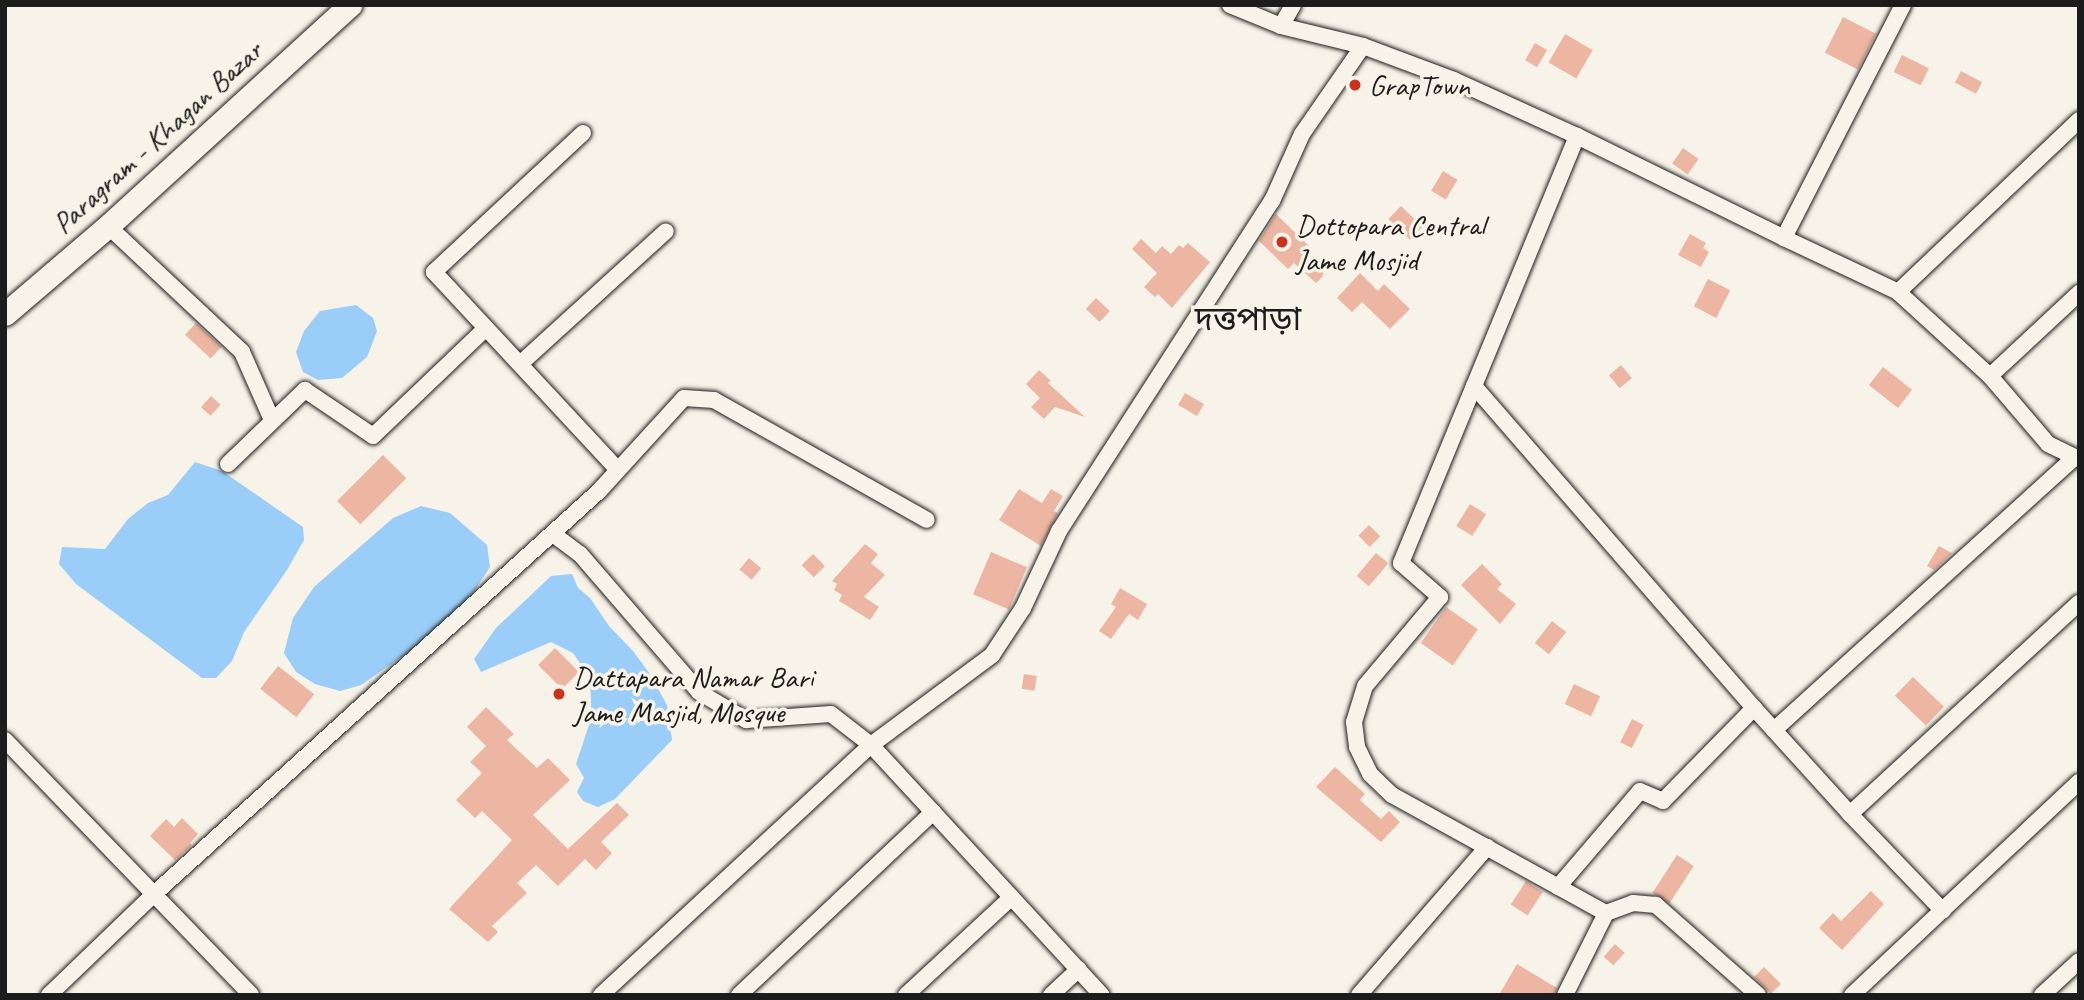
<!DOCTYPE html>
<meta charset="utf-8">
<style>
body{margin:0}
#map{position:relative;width:2084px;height:1000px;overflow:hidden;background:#f7f3e8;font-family:Caveat,"Noto Sans Bengali",sans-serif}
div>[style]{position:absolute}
.water>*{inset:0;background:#9acdf7}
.building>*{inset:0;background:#edb6a2;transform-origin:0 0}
.roads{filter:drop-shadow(0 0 2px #1c1c1c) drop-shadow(0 0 2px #1c1c1c)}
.street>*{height:16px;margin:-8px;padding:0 8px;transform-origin:8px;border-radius:8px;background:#f7f3e8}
.secondary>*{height:23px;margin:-11.5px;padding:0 11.5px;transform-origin:11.5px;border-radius:11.5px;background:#f7f3e8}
.dots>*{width:19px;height:19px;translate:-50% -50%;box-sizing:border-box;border:4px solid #f7f3e8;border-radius:50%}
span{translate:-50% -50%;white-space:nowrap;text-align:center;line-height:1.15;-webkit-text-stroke:7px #f7f3e8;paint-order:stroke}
.poi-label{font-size:30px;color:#1c1c1c}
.left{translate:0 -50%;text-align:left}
.street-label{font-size:30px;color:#1c1c1c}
.quarter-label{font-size:33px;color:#1c1c1c}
.frame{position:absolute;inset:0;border:7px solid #1c1c1c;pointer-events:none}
</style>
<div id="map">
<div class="water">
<i style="clip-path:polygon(356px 305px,373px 318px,377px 331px,367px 357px,342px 378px,318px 380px,303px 372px,296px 352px,304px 331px,320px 311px)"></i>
<i style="clip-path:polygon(195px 462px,222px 471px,303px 527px,304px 540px,287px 570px,244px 632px,232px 661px,216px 678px,202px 678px,76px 584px,59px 564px,62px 547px,105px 549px,128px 519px,148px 503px,168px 495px)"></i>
<i style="clip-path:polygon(421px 506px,450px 513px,487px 545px,490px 567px,467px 602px,436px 633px,361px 685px,340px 691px,315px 684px,296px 672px,284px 653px,293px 618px,314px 587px,393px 518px)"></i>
<i style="clip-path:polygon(572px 574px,578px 588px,590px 598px,609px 626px,633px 651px,650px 674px,667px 705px,672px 740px,615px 799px,598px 807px,583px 801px,577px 792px,584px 778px,576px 764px,591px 719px,591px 700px,590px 678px,573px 653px,551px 642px,481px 672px,474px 659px,496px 628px,551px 576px)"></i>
</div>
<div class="building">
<i style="left:1843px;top:17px;width:37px;height:40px;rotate:27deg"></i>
<i style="left:1565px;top:34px;width:32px;height:33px;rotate:30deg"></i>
<i style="left:1535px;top:43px;width:14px;height:20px;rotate:30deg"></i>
<i style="left:1902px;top:55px;width:30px;height:19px;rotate:26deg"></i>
<i style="left:1961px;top:71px;width:24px;height:13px;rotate:28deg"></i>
<i style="left:1683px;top:148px;width:19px;height:19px;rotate:35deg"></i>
<i style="left:1443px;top:171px;width:17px;height:23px;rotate:31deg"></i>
<i style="left:1401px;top:206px;width:30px;height:18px;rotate:44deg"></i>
<i style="clip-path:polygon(1276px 214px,1309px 246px,1305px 251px,1327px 272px,1316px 283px,1294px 263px,1288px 269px,1259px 241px)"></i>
<i style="clip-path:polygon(1690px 234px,1706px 243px,1703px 248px,1709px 252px,1701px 267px,1678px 255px)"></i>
<i style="clip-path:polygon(1141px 239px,1156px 253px,1162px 246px,1171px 254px,1179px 245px,1183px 248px,1188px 243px,1210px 262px,1172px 308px,1158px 294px,1155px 297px,1144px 287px,1157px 273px,1132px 249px)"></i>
<i style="clip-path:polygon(1360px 273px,1378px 291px,1384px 284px,1410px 309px,1390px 329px,1362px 302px,1352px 312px,1337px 298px)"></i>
<i style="left:1708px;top:279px;width:25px;height:31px;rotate:27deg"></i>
<i style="left:1096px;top:298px;width:19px;height:15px;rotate:43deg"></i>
<i style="left:196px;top:323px;width:35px;height:16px;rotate:43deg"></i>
<i style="left:1621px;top:365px;width:17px;height:16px;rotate:50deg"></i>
<i style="left:1883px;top:367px;width:37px;height:23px;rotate:38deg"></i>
<i style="clip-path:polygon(1039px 370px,1051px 381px,1048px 383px,1085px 417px,1055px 407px,1044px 419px,1031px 407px,1040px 398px,1026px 384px)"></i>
<i style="left:1185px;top:393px;width:22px;height:14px;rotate:30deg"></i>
<i style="left:211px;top:396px;width:13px;height:15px;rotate:42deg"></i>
<i style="left:383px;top:455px;width:33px;height:65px;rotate:45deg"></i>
<i style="clip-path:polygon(1019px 489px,1042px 503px,1051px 489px,1063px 496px,1054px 511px,1058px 513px,1041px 546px,999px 520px)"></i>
<i style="left:1470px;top:504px;width:19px;height:26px;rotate:32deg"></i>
<i style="left:1369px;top:525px;width:16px;height:15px;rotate:45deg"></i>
<i style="clip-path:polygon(865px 544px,878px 554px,871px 563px,885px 575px,864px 597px,879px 607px,870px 620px,839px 601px,842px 595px,834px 590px,837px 584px,832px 581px)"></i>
<i style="clip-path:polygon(1939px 546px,1952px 553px,1934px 570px,1927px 566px)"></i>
<i style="left:991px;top:552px;width:39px;height:46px;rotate:23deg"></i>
<i style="left:1376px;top:553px;width:16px;height:30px;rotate:40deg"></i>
<i style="left:813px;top:554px;width:17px;height:16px;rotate:45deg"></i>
<i style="left:749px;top:558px;width:16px;height:15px;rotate:40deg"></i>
<i style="clip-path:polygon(1482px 564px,1502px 584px,1497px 589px,1516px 604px,1500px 624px,1461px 585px)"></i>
<i style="clip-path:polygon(1120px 588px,1147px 604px,1138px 620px,1129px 614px,1111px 639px,1099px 631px,1116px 607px,1111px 604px)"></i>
<i style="left:1446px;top:607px;width:39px;height:44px;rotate:35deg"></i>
<i style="left:1552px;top:621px;width:18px;height:28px;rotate:38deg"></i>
<i style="left:555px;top:648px;width:34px;height:24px;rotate:45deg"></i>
<i style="left:278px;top:666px;width:46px;height:29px;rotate:38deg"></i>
<i style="left:1024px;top:674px;width:13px;height:15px;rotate:9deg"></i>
<i style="left:1913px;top:677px;width:43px;height:26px;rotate:44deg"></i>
<i style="left:1574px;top:684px;width:29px;height:22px;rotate:25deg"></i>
<i style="clip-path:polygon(486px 707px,514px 734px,507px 740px,537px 768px,548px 758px,570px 780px,533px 815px,568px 849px,617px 803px,629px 815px,601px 842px,612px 853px,596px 870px,585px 859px,558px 886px,536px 865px,517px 883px,527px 893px,492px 926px,498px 932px,488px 942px,449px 909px,512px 840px,482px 811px,475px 818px,456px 800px,482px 773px,470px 762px,486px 746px,467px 727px)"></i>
<i style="left:1632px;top:719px;width:13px;height:26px;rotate:27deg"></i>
<i style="clip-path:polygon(1335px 767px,1365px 794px,1360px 800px,1381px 819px,1389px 811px,1400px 822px,1381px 842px,1316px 787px)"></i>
<i style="clip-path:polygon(182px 818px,198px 834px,190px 843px,192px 845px,175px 860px,150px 836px,166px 819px,174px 827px)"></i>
<i style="left:1677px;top:855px;width:20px;height:45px;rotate:33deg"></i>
<i style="left:1526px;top:881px;width:20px;height:28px;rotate:33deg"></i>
<i style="clip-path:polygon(1871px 891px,1884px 904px,1842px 950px,1819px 928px,1833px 913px,1841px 921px)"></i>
<i style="left:1615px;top:944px;width:13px;height:17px;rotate:42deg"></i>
<i style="clip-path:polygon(1517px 964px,1557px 988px,1555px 995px,1499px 995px)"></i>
<i style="left:1764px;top:967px;width:24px;height:14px;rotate:45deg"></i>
</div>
<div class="roads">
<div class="street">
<i style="left:1230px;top:5px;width:55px;rotate:22.4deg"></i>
<i style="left:1281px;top:26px;width:84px;rotate:13.7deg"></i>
<i style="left:1363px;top:46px;width:97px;rotate:20.5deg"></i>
<i style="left:1454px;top:80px;width:135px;rotate:24.5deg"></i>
<i style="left:1577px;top:136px;width:231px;rotate:26.2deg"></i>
<i style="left:1903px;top:5px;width:262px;rotate:117.1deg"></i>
<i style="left:1784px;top:238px;width:126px;rotate:25.3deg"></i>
<i style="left:1898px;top:292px;width:125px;rotate:42.4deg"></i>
<i style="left:1990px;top:376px;width:89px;rotate:49.5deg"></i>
<i style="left:2048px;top:444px;width:34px;rotate:26deg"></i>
<i style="left:1281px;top:26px;width:24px;rotate:-60deg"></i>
<i style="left:583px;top:133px;width:204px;rotate:137deg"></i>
<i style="left:434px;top:272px;width:270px;rotate:47.1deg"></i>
<i style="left:1577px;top:136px;width:462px;rotate:112.4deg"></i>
<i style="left:1401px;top:563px;width:52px;rotate:41.1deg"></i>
<i style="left:1440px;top:597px;width:116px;rotate:130.1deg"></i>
<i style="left:1365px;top:686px;width:38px;rotate:107deg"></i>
<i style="left:1354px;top:722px;width:25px;rotate:83deg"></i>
<i style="left:1357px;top:747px;width:30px;rotate:64deg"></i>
<i style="left:1370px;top:774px;width:30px;rotate:44deg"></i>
<i style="left:1392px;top:795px;width:244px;rotate:28.9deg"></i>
<i style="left:1606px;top:913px;width:29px;rotate:-20deg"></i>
<i style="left:1633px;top:903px;width:23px;rotate:5deg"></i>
<i style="left:1656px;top:905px;width:136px;rotate:41.4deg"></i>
<i style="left:108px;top:226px;width:184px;rotate:43.2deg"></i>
<i style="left:242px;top:352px;width:74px;rotate:66.2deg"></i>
<i style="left:1898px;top:292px;width:250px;rotate:-43.5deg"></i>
<i style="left:520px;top:364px;width:197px;rotate:-42.3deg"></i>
<i style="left:1990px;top:376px;width:122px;rotate:-43deg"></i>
<i style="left:1474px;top:386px;width:427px;rotate:49deg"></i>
<i style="left:1754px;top:708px;width:143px;rotate:47.8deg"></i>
<i style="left:1850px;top:814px;width:134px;rotate:46.2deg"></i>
<i style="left:228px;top:464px;width:107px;rotate:-43.9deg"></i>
<i style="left:305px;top:390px;width:82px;rotate:34.1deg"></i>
<i style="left:373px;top:436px;width:156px;rotate:-43.7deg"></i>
<i style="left:553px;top:534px;width:34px;rotate:37deg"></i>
<i style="left:580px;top:554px;width:182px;rotate:49.2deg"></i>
<i style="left:699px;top:692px;width:55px;rotate:30.8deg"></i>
<i style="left:746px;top:720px;width:85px;rotate:-4deg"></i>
<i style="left:831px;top:714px;width:51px;rotate:37.8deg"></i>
<i style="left:871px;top:745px;width:340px;rotate:47.3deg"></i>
<i style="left:1774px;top:730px;width:406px;rotate:-42.2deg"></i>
<i style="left:5px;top:740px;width:354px;rotate:46deg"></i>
<i style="left:1850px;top:814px;width:311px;rotate:-42.7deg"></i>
<i style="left:1558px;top:887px;width:126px;rotate:-49.5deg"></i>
<i style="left:1640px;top:791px;width:25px;rotate:23deg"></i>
<i style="left:1663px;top:801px;width:130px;rotate:-45.6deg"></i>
<i style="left:49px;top:995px;width:144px;rotate:-43.9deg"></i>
<i style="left:153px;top:895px;width:602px;rotate:-42.17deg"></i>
<i style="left:599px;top:491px;width:126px;rotate:-47.6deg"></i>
<i style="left:684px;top:398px;width:30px;rotate:4deg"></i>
<i style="left:714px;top:400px;width:244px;rotate:29.4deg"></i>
<i style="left:601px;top:995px;width:368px;rotate:-42.8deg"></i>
<i style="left:871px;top:745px;width:151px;rotate:-36.6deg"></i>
<i style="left:992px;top:655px;width:56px;rotate:-56.6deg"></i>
<i style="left:1023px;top:608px;width:85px;rotate:-64.9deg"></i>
<i style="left:1059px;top:531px;width:393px;rotate:-57.2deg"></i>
<i style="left:1272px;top:201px;width:73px;rotate:-65.9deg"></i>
<i style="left:1302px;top:134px;width:107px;rotate:-55.3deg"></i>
<i style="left:739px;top:995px;width:267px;rotate:-43.3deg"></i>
<i style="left:906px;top:995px;width:144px;rotate:-42.8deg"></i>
<i style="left:1051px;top:995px;width:38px;rotate:-43deg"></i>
<i style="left:1359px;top:995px;width:196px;rotate:-49.1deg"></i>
<i style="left:1565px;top:995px;width:92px;rotate:-63.4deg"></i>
<i style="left:1852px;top:995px;width:311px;rotate:-43.2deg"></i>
<i style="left:2042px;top:995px;width:50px;rotate:-42.6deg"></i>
</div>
<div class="secondary">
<i style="left:5px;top:314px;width:135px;rotate:-40.5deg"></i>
<i style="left:108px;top:226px;width:328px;rotate:-42.4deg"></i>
</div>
</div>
<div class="dots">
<i style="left:1355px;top:85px;background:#c8321e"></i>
<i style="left:1282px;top:242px;background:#c8321e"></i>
<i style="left:559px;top:694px;background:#c8321e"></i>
</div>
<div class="poi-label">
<span class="left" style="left:1369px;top:85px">GrapTown</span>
<span class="left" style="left:1296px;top:242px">Dottopara Central<br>Jame Mosjid</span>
<span class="left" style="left:573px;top:694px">Dattapara Namar Bari<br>Jame Masjid, Mosque</span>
</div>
<div class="street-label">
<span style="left:157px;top:137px;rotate:-42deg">Paragram - Khagan Bazar</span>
</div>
<div class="quarter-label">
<span style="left:1248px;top:320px">দত্তপাড়া</span>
</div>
<div class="frame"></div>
</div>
